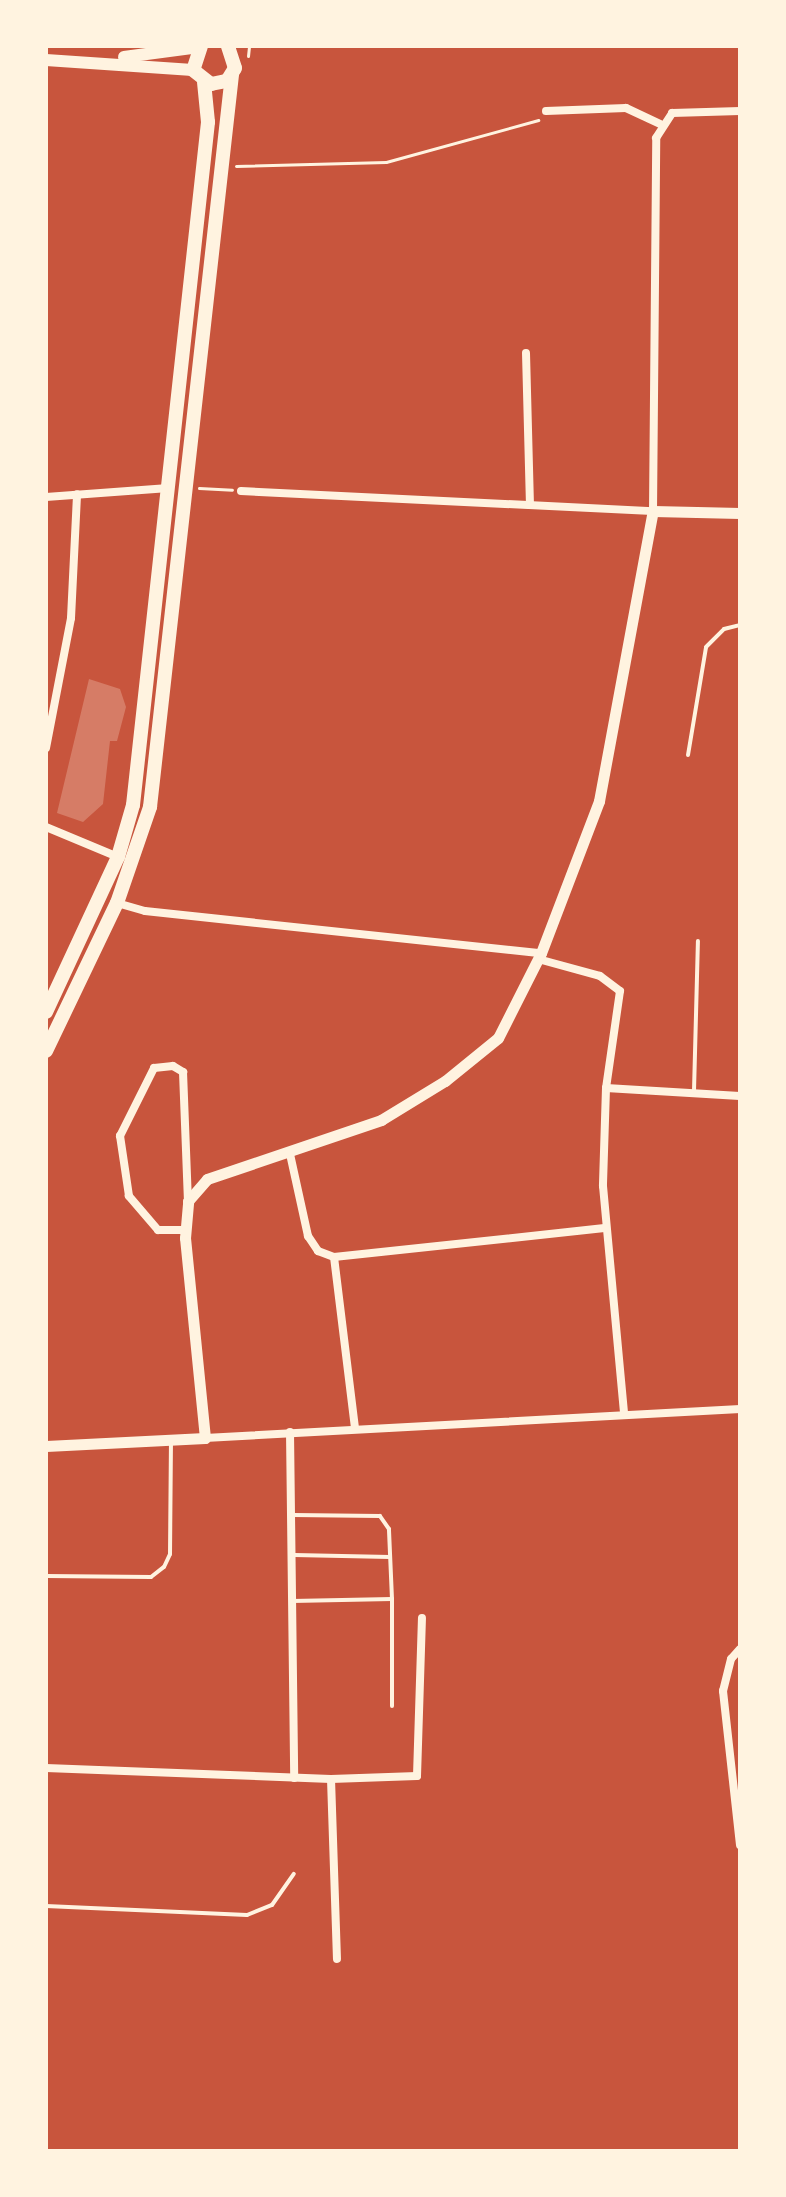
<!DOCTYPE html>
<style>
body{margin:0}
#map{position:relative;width:786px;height:2197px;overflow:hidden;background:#c8553d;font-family:"DM Sans",sans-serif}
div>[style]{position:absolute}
.building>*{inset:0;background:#d67c66}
.path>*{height:3px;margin:-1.5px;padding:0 1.5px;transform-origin:1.5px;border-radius:1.5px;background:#fff3e0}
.service>*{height:4px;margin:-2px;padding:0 2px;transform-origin:2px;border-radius:2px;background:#fff3e0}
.minor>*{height:8px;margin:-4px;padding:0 4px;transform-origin:4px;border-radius:4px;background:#fff3e0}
.tertiary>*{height:11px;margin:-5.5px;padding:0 5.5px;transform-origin:5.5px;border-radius:5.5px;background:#fff3e0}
.secondary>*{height:12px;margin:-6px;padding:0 6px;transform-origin:6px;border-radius:6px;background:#fff3e0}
.primary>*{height:14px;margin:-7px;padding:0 7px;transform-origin:7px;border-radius:7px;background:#fff3e0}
span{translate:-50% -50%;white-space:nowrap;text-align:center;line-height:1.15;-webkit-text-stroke:7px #fff3e0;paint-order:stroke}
.frame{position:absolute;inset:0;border:48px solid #fff3e0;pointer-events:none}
</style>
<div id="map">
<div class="building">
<i style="clip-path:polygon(89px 679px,120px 689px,126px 707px,117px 741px,110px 741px,103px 804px,83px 822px,57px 813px)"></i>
</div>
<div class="path">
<i style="left:248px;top:56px;width:10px;rotate:-84deg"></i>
<i style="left:236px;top:166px;width:150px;rotate:-1.5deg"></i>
<i style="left:386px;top:162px;width:158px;rotate:-15.4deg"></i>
<i style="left:199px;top:488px;width:33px;rotate:3deg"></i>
</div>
<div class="service">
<i style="left:688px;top:755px;width:109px;rotate:-80.5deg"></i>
<i style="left:706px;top:647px;width:25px;rotate:-45deg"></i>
<i style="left:724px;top:629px;width:16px;rotate:-14deg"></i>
<i style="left:694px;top:1091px;width:150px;rotate:-88.5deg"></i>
<i style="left:294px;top:1555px;width:96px;rotate:1.2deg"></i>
<i style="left:46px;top:1576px;width:105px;rotate:0.5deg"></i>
<i style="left:151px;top:1577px;width:16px;rotate:-38deg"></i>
<i style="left:164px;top:1567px;width:14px;rotate:-65deg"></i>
<i style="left:170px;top:1554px;width:111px;rotate:-89.5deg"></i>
<i style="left:292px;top:1601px;width:100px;rotate:-1.1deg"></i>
<i style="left:392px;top:1599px;width:70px;rotate:-92.5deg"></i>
<i style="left:389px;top:1529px;width:16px;rotate:-125deg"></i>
<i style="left:380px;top:1516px;width:87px;rotate:-179.3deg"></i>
<i style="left:392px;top:1706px;width:107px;rotate:-90deg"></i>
<i style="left:46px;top:1906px;width:201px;rotate:2.6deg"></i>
<i style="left:247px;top:1915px;width:27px;rotate:-22deg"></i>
<i style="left:272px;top:1905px;width:38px;rotate:-55deg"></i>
</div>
<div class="minor">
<i style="left:546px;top:111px;width:80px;rotate:-2.1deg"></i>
<i style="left:626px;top:108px;width:38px;rotate:25deg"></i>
<i style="left:526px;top:353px;width:149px;rotate:88.5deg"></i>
<i style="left:241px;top:491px;width:412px;rotate:2.8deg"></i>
<i style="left:653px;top:511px;width:373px;rotate:-89.5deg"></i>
<i style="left:656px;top:138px;width:30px;rotate:-57deg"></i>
<i style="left:672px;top:113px;width:68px;rotate:-1.7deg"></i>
<i style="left:46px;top:497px;width:123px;rotate:-4.2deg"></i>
<i style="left:46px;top:748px;width:132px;rotate:-79.1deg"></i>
<i style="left:71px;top:618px;width:124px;rotate:-87.2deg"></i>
<i style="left:46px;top:827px;width:78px;rotate:22.6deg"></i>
<i style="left:117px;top:903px;width:29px;rotate:16deg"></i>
<i style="left:145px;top:911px;width:398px;rotate:6.1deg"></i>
<i style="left:538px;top:959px;width:64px;rotate:15.3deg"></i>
<i style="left:600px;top:976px;width:25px;rotate:37deg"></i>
<i style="left:620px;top:991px;width:98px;rotate:98.2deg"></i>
<i style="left:606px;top:1088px;width:98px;rotate:91.8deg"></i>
<i style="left:603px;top:1186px;width:229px;rotate:84.7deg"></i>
<i style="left:606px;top:1088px;width:134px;rotate:3.4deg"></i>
<i style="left:290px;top:1154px;width:84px;rotate:77.6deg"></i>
<i style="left:308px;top:1236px;width:18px;rotate:56deg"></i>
<i style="left:318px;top:1251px;width:17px;rotate:21deg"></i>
<i style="left:334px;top:1257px;width:272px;rotate:-6.1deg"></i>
<i style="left:186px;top:1230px;width:28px;rotate:180deg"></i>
<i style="left:158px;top:1230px;width:45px;rotate:-130.5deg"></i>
<i style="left:129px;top:1196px;width:61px;rotate:-98.5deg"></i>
<i style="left:120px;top:1136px;width:76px;rotate:-63.4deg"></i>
<i style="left:154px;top:1068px;width:19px;rotate:-6deg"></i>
<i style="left:173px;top:1066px;width:12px;rotate:31deg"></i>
<i style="left:183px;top:1072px;width:129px;rotate:87.8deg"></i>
<i style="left:334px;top:1257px;width:172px;rotate:83deg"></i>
<i style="left:290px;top:1432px;width:346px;rotate:89.3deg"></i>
<i style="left:205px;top:1438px;width:536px;rotate:-3.1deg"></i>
<i style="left:740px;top:1649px;width:13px;rotate:132deg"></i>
<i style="left:731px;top:1659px;width:33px;rotate:104deg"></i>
<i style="left:723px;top:1691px;width:155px;rotate:83.7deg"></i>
<i style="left:46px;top:1768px;width:285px;rotate:2.2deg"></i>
<i style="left:331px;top:1779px;width:86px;rotate:-2deg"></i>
<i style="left:417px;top:1776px;width:158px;rotate:-88.2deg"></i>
<i style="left:331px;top:1779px;width:180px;rotate:88.1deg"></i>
</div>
<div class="tertiary">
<i style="left:46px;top:1446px;width:159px;rotate:-2.9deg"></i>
<i style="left:205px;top:1438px;width:201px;rotate:-95.7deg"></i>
<i style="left:185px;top:1238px;width:37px;rotate:-85deg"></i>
<i style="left:188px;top:1201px;width:29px;rotate:-49deg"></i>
<i style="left:207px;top:1179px;width:184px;rotate:-18.7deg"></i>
<i style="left:381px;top:1120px;width:75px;rotate:-31.4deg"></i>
<i style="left:445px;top:1081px;width:68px;rotate:-39.1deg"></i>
<i style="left:498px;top:1038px;width:95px;rotate:-63.2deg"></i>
<i style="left:541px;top:953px;width:163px;rotate:-69.1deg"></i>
<i style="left:599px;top:801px;width:295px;rotate:-79.5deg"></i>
<i style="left:653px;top:511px;width:87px;rotate:1.3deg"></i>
</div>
<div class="secondary">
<i style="left:124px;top:57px;width:76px;rotate:-7.6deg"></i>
<i style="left:46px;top:60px;width:147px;rotate:3.9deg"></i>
</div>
<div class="primary">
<i style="left:201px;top:46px;width:25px;rotate:108deg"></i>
<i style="left:193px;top:70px;width:23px;rotate:38deg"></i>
<i style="left:211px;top:84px;width:16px;rotate:-11deg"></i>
<i style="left:227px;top:81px;width:15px;rotate:-58deg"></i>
<i style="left:235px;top:68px;width:23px;rotate:-108deg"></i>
<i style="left:46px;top:1012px;width:171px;rotate:-65.1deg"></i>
<i style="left:118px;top:857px;width:54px;rotate:-73.9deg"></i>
<i style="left:133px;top:805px;width:687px;rotate:-83.73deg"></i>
<i style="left:208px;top:122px;width:40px;rotate:-95.7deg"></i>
<i style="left:46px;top:1051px;width:164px;rotate:-64.4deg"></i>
<i style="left:117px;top:903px;width:102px;rotate:-71deg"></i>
<i style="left:150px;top:807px;width:737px;rotate:-83.61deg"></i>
</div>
<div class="frame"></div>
</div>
